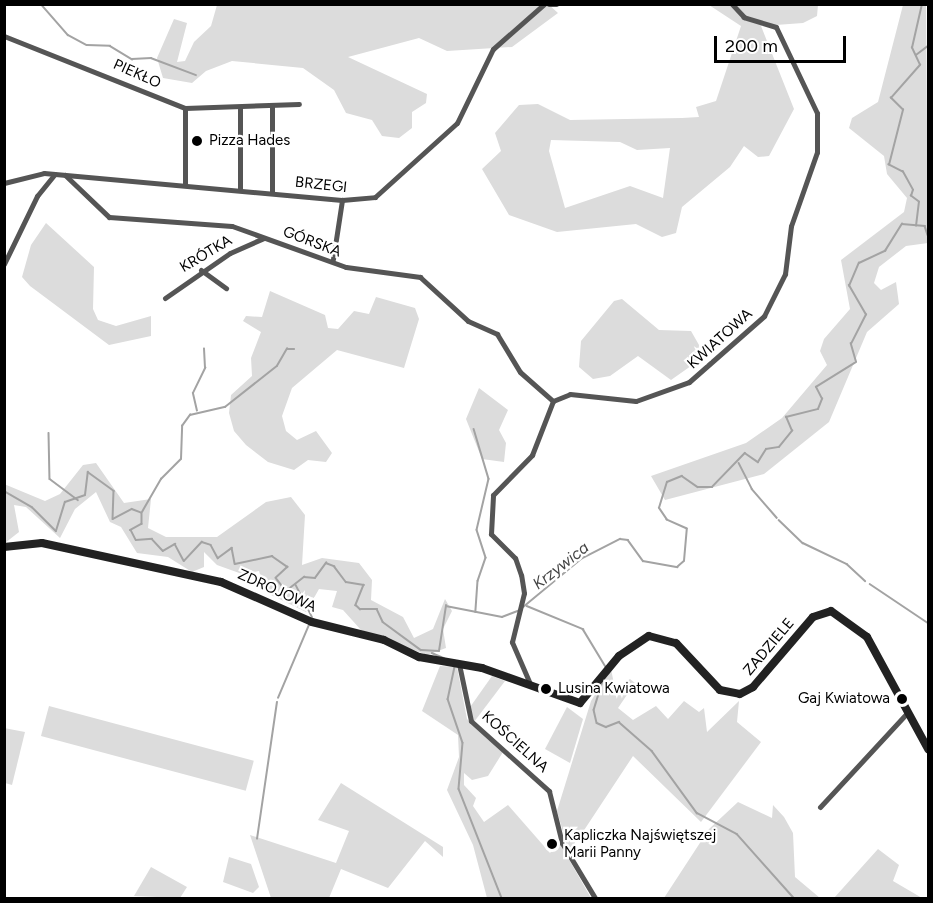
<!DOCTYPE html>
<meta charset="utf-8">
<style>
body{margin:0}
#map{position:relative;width:933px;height:903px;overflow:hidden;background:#fff;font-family:Figtree,sans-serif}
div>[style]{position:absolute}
.green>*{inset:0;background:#dcdcdc;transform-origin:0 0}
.stream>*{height:1.5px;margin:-0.75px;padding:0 0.75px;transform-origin:0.75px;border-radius:0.75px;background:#a3a3a3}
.street>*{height:5px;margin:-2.5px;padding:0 2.5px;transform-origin:2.5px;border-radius:2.5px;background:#555}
.secondary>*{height:8px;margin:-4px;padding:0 4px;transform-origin:4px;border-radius:4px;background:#222}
.dots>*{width:16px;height:16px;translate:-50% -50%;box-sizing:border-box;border:3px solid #fff;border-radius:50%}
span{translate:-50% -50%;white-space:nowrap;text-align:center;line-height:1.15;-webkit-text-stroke:4.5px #fff;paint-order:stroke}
.street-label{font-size:15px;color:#000}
.poi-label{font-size:15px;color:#000}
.left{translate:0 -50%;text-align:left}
.right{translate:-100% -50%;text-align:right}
.water-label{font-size:16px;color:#444;font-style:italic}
.frame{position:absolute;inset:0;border:6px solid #000;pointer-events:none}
.scale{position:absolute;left:714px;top:36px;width:132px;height:27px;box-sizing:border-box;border:3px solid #000;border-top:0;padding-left:8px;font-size:18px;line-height:21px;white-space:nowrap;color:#000;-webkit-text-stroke:4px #fff;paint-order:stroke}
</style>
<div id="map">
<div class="green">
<i style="clip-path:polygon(548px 4px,558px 13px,512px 47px,447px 51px,419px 38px,348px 57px,427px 94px,426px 103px,412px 112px,412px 128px,399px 138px,382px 136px,372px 120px,346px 113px,334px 90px,303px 68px,232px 61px,206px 71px,192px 83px,163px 78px,157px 58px,174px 19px,187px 23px,177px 62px,185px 61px,194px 42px,211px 26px,217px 5px)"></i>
<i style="clip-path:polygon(evenodd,709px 5px,818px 5px,817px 16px,803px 23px,761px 26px,794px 109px,769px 156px,758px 157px,744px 146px,730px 167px,682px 207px,676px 233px,662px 237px,636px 224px,557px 232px,509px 215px,482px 169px,501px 151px,495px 133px,519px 105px,538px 104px,570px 120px,682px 118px,699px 117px,696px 107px,716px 101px,741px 26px,709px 5px,551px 140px,620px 142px,637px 150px,670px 148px,663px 198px,630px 186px,565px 208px,549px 151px,551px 140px)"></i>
<i style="clip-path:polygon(903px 5px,926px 5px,928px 243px,906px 246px,879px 267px,874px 283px,881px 290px,896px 282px,899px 304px,867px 332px,829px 422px,764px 474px,665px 500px,651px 476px,746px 443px,782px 418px,827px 365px,820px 351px,824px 339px,850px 309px,841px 260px,904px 212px,907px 198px,887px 174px,884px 156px,849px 128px,852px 118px,878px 102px)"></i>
<i style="clip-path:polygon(46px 223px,94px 267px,93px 309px,98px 320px,116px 326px,151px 316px,151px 336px,109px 345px,30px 286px,22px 277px,31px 245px)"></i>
<i style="clip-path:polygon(270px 291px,325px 315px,328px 328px,338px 329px,354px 311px,369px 314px,376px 297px,415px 308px,419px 319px,404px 368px,337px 350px,292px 388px,282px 416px,286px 431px,297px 440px,316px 431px,332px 453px,326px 462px,308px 460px,294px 470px,268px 462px,246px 445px,234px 431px,229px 413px,231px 395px,252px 376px,251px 358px,261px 332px,243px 321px,246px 316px,262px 317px)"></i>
<i style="clip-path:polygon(622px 299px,659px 330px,691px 331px,699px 345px,698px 361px,671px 380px,638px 356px,610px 376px,593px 379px,579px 367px,581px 341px,614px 301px)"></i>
<i style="clip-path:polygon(479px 388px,508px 410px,499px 430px,506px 443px,504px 462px,482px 459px,466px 419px)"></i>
<i style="clip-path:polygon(96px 463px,124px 503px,151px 499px,148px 528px,166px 537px,217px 537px,266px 502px,291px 497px,305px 515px,302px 565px,322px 558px,359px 563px,372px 580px,371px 600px,403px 617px,414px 638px,433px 629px,445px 599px,452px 611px,443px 629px,446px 648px,427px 655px,361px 630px,343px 610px,332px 607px,337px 591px,319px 589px,306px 612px,265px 592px,259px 571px,242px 574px,217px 565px,204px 552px,204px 567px,192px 572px,168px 557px,137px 553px,121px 527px,110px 522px,96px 492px,75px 509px,60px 538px,26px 507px,14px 505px,19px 532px,5px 543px,4px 484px,45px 501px,60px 494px,83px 465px)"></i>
<i style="clip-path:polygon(440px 666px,457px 667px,467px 719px,503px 752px,488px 776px,472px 780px,464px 773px,464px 785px,476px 798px,473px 806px,484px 822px,508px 805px,550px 853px,559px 842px,591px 898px,487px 898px,473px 845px,447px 790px,459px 757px,458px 735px,422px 711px)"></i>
<i style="clip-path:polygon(611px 669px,615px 689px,630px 679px,635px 683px,618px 708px,633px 720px,656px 706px,668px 719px,684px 701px,699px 712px,704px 708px,707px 732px,739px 701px,737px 722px,761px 742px,701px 822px,633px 756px,569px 853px,557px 811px,591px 701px)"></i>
<i style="clip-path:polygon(492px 676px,505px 681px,474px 722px,468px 710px)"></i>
<i style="left:49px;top:706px;width:212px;height:31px;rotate:15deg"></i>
<i style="clip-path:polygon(567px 707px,583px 719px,570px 763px,545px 749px)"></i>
<i style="clip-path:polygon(4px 728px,25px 732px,12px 785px,5px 783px)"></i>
<i style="clip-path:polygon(341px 783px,443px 847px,443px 857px,425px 841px,388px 888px,341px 869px,329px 898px,271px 898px,250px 835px,336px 863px,349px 831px,318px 820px)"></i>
<i style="clip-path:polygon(738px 802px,772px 818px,773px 805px,784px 817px,793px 833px,795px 877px,820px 898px,664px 898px,709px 829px)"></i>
<i style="clip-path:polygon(878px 849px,899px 865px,893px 881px,922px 898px,834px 898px)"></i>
<i style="clip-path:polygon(229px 857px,251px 864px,259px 887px,253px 893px,223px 882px)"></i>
<i style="clip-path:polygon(151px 867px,187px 887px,180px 898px,134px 896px)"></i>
</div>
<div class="stream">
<i style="left:41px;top:4px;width:41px;rotate:48.9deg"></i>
<i style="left:68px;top:35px;width:21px;rotate:28deg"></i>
<i style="left:87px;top:45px;width:23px;rotate:2deg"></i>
<i style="left:110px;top:46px;width:26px;rotate:31deg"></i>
<i style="left:132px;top:59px;width:19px;rotate:-3deg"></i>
<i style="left:151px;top:58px;width:48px;rotate:20.7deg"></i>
<i style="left:916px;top:55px;width:15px;rotate:-37deg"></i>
<i style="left:916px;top:226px;width:24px;rotate:-83deg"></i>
<i style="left:919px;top:202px;width:10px;rotate:-143deg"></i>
<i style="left:911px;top:196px;width:6px;rotate:-72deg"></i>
<i style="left:913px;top:190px;width:21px;rotate:-119deg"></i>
<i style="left:903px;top:172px;width:16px;rotate:-153deg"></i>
<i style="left:889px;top:165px;width:57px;rotate:-75.7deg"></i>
<i style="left:903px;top:110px;width:17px;rotate:-135deg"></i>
<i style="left:891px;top:98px;width:44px;rotate:-48.7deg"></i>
<i style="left:920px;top:65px;width:19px;rotate:-115deg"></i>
<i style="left:912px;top:48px;width:45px;rotate:-77.2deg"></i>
<i style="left:197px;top:411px;width:18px;rotate:-103deg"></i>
<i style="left:193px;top:393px;width:28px;rotate:-64deg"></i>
<i style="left:205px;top:368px;width:19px;rotate:-93deg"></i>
<i style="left:474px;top:429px;width:52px;rotate:73.3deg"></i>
<i style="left:489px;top:479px;width:52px;rotate:103.2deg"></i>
<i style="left:477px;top:530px;width:29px;rotate:72deg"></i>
<i style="left:486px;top:558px;width:24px;rotate:109deg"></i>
<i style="left:478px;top:581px;width:31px;rotate:94deg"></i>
<i style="left:49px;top:433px;width:46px;rotate:88.8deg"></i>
<i style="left:50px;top:479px;width:35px;rotate:37deg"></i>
<i style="left:739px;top:463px;width:29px;rotate:63deg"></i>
<i style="left:752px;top:489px;width:38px;rotate:49deg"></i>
<i style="left:4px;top:491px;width:32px;rotate:30deg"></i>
<i style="left:32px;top:507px;width:34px;rotate:45deg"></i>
<i style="left:56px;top:531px;width:30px;rotate:-73deg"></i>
<i style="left:65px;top:502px;width:21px;rotate:-19deg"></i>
<i style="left:85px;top:495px;width:23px;rotate:-83deg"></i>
<i style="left:88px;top:472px;width:32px;rotate:36deg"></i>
<i style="left:114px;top:491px;width:28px;rotate:92deg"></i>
<i style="left:113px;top:519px;width:21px;rotate:-28deg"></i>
<i style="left:132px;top:509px;width:9px;rotate:21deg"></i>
<i style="left:142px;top:512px;width:38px;rotate:-60deg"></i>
<i style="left:161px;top:479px;width:28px;rotate:-45deg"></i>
<i style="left:181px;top:459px;width:33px;rotate:-88deg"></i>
<i style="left:182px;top:426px;width:14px;rotate:-54deg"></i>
<i style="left:190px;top:415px;width:36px;rotate:-13deg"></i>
<i style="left:225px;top:407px;width:66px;rotate:-38.3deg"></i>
<i style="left:277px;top:366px;width:20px;rotate:-60deg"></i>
<i style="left:287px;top:349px;width:7px"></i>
<i style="left:142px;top:513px;width:11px;rotate:90deg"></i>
<i style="left:142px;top:524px;width:13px;rotate:151deg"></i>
<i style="left:131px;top:530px;width:11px;rotate:63deg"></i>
<i style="left:136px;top:540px;width:16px;rotate:-4deg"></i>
<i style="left:152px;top:539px;width:16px;rotate:47deg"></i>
<i style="left:163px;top:551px;width:14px;rotate:-30deg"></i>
<i style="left:175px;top:544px;width:19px;rotate:62deg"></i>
<i style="left:184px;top:561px;width:26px;rotate:-47deg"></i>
<i style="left:202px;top:542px;width:9px;rotate:18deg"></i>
<i style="left:211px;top:545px;width:15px;rotate:62deg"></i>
<i style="left:218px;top:558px;width:17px;rotate:-36deg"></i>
<i style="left:232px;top:548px;width:16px;rotate:79deg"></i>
<i style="left:235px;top:564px;width:38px;rotate:-12deg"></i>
<i style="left:272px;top:556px;width:19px;rotate:35deg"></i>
<i style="left:288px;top:567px;width:16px;rotate:137deg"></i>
<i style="left:276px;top:578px;width:16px;rotate:52deg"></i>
<i style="left:286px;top:591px;width:23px;rotate:-38deg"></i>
<i style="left:304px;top:577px;width:11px;rotate:5deg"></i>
<i style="left:315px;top:578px;width:19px;rotate:-54deg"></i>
<i style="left:326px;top:563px;width:9px;rotate:21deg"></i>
<i style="left:334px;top:566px;width:20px;rotate:53deg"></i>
<i style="left:346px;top:582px;width:18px;rotate:9deg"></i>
<i style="left:364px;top:585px;width:22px;rotate:112deg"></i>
<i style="left:356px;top:605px;width:6px;rotate:45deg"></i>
<i style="left:360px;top:609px;width:17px"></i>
<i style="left:377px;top:609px;width:14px;rotate:65deg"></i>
<i style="left:383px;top:622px;width:47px;rotate:36.4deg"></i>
<i style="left:421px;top:650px;width:18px;rotate:3deg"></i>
<i style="left:439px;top:651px;width:46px;rotate:-81.2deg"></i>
<i style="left:446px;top:606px;width:57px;rotate:11.1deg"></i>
<i style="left:502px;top:617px;width:17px;rotate:-21deg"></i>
<i style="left:779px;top:520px;width:33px;rotate:44deg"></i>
<i style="left:803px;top:543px;width:49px;rotate:25.5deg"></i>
<i style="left:847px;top:564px;width:25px;rotate:43deg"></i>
<i style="left:870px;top:584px;width:70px;rotate:33.9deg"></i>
<i style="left:296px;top:585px;width:36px;rotate:63deg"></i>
<i style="left:527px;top:606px;width:61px;rotate:22.3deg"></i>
<i style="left:583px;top:629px;width:44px;rotate:58.8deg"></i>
<i style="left:522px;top:608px;width:77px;rotate:-39.7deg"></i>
<i style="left:581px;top:559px;width:44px;rotate:-27.1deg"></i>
<i style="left:620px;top:539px;width:8px;rotate:7deg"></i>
<i style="left:628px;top:540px;width:26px;rotate:54deg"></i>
<i style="left:643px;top:561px;width:35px;rotate:10deg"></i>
<i style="left:677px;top:567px;width:9px;rotate:-41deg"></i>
<i style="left:684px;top:561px;width:32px;rotate:-85deg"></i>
<i style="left:687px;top:529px;width:22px;rotate:-156deg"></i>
<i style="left:667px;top:520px;width:14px;rotate:-124deg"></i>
<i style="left:659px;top:508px;width:27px;rotate:-73deg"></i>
<i style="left:667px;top:482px;width:16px;rotate:-22deg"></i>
<i style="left:682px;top:476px;width:19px;rotate:35deg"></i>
<i style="left:698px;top:487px;width:14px"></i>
<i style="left:712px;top:487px;width:47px;rotate:-45.9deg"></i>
<i style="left:745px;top:453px;width:16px;rotate:35deg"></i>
<i style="left:758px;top:462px;width:15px;rotate:-58deg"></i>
<i style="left:766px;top:449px;width:13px;rotate:-9deg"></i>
<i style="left:779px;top:447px;width:21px;rotate:-51deg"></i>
<i style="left:792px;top:431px;width:15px;rotate:-113deg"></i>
<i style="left:786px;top:417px;width:33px;rotate:-14deg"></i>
<i style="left:818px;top:409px;width:11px;rotate:-68deg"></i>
<i style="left:822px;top:399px;width:13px;rotate:-117deg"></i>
<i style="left:816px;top:387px;width:47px;rotate:-32deg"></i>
<i style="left:856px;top:362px;width:19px;rotate:-106deg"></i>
<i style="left:851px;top:344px;width:33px;rotate:-63deg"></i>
<i style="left:866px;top:315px;width:34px;rotate:-120deg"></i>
<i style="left:849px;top:286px;width:25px;rotate:-67deg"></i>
<i style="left:859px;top:263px;width:29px;rotate:-25deg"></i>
<i style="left:885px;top:251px;width:32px;rotate:-58deg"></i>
<i style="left:902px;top:224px;width:23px;rotate:5deg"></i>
<i style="left:925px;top:226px;width:9px;rotate:72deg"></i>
<i style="left:432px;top:653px;width:13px;rotate:23deg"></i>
<i style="left:455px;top:667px;width:33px;rotate:102deg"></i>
<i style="left:448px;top:699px;width:46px;rotate:71.2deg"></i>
<i style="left:463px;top:743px;width:46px;rotate:95deg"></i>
<i style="left:459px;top:789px;width:117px;rotate:68.5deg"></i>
<i style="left:603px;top:681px;width:30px;rotate:107deg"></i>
<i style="left:594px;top:710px;width:13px;rotate:77deg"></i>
<i style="left:597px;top:723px;width:10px;rotate:24deg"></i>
<i style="left:606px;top:727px;width:14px;rotate:-21deg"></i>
<i style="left:619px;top:722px;width:44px;rotate:41.3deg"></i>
<i style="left:652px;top:751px;width:77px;rotate:54deg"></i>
<i style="left:697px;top:813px;width:45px;rotate:27.7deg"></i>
<i style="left:737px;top:834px;width:86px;rotate:48.3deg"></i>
<i style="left:278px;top:698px;width:79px;rotate:-67deg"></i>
<i style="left:257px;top:839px;width:138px;rotate:-81.7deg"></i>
</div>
<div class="street">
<i style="left:549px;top:4px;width:7px"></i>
<i style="left:4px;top:36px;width:195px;rotate:21.7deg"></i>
<i style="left:185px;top:108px;width:114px;rotate:-2deg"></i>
<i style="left:272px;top:106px;width:85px;rotate:90deg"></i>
<i style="left:65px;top:175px;width:61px;rotate:43.7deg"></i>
<i style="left:109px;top:217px;width:123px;rotate:4.2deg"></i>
<i style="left:232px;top:226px;width:121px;rotate:19.8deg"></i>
<i style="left:346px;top:267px;width:75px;rotate:7.7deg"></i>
<i style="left:420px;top:277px;width:65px;rotate:42.5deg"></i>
<i style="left:468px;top:321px;width:32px;rotate:24deg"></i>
<i style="left:497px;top:334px;width:44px;rotate:58.8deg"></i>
<i style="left:520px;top:372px;width:44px;rotate:41.3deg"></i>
<i style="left:4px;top:183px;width:41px;rotate:-14deg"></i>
<i style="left:44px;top:173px;width:299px;rotate:5.2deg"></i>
<i style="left:342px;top:200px;width:33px;rotate:-5deg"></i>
<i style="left:375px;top:197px;width:110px;rotate:-42.1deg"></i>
<i style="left:457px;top:123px;width:82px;rotate:-64.1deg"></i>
<i style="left:493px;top:49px;width:68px;rotate:-41.4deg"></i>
<i style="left:185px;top:183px;width:75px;rotate:-90deg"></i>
<i style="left:240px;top:188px;width:79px;rotate:-90deg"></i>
<i style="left:333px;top:259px;width:60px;rotate:-81.3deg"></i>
<i style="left:4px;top:264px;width:76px;rotate:-64.1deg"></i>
<i style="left:37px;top:196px;width:28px;rotate:-51deg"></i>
<i style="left:201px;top:270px;width:31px;rotate:36deg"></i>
<i style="left:165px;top:298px;width:79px;rotate:-34.7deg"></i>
<i style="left:230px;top:253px;width:36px;rotate:-24deg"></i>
<i style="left:459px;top:664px;width:58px;rotate:78.1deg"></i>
<i style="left:471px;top:721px;width:105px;rotate:41.9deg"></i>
<i style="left:549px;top:791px;width:54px;rotate:76deg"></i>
<i style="left:562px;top:843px;width:64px;rotate:59deg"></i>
<i style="left:531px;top:686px;width:48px;rotate:-113.4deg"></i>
<i style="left:512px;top:642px;width:50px;rotate:-76.2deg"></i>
<i style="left:524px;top:593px;width:18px;rotate:-99deg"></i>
<i style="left:521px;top:575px;width:18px;rotate:-109deg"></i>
<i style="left:515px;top:558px;width:34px;rotate:-135deg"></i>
<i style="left:491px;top:534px;width:39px;rotate:-87deg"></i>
<i style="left:493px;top:495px;width:56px;rotate:-45.7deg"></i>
<i style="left:532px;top:455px;width:58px;rotate:-68.7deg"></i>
<i style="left:553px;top:401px;width:18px;rotate:-22deg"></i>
<i style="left:570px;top:394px;width:66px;rotate:6.1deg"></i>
<i style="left:636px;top:401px;width:56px;rotate:-19.7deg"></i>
<i style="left:689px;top:382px;width:100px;rotate:-41.3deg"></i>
<i style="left:764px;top:316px;width:47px;rotate:-63.4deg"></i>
<i style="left:785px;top:274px;width:48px;rotate:-82.9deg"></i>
<i style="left:791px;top:226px;width:78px;rotate:-70.6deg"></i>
<i style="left:817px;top:152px;width:39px;rotate:-90deg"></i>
<i style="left:817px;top:113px;width:95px;rotate:-115.5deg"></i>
<i style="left:776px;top:27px;width:34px;rotate:-163deg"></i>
<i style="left:744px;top:17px;width:18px;rotate:-133deg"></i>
<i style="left:820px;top:807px;width:127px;rotate:-47.2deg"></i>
</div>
<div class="secondary">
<i style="left:4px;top:547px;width:38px;rotate:-6deg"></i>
<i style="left:42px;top:543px;width:183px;rotate:12.3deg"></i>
<i style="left:221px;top:582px;width:99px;rotate:23.7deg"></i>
<i style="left:312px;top:622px;width:74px;rotate:14deg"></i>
<i style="left:384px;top:640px;width:39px;rotate:26deg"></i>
<i style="left:419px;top:657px;width:64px;rotate:9.9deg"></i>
<i style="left:482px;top:668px;width:104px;rotate:19.7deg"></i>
<i style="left:580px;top:703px;width:61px;rotate:-50.3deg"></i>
<i style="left:619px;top:656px;width:36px;rotate:-34deg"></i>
<i style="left:649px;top:636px;width:28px;rotate:15deg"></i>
<i style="left:676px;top:643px;width:64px;rotate:46.9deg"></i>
<i style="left:720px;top:690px;width:20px;rotate:11deg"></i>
<i style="left:740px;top:694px;width:15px;rotate:-28deg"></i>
<i style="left:753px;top:687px;width:92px;rotate:-49.4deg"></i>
<i style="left:813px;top:617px;width:19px;rotate:-18deg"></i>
<i style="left:831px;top:611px;width:44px;rotate:35.8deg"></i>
<i style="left:867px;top:637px;width:128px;rotate:61.4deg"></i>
</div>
<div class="dots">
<i style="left:197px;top:141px;background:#000"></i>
<i style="left:546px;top:689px;background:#000"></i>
<i style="left:902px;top:699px;background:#000"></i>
<i style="left:552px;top:844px;background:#000"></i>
</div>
<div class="street-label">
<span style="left:137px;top:74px;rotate:24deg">PIEKŁO</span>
<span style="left:321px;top:185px;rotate:6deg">BRZEGI</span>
<span style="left:312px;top:242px;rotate:21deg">GÓRSKA</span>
<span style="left:206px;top:254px;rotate:-31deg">KRÓTKA</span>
<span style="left:720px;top:339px;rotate:-42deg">KWIATOWA</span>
<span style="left:277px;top:591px;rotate:24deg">ZDROJOWA</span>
<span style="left:769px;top:647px;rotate:-50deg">ZADZIELE</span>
<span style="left:515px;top:742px;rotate:42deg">KOŚCIELNA</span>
</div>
<div class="poi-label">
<span class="left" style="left:209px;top:141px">Pizza Hades</span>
<span class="left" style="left:558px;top:689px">Lusina Kwiatowa</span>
<span class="right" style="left:890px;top:699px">Gaj Kwiatowa</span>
<span class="left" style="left:564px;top:844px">Kapliczka Najświętszej<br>Marii Panny</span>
</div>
<div class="water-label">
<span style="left:561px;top:566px;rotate:-38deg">Krzywica</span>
</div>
<div class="frame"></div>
<div class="scale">200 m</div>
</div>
